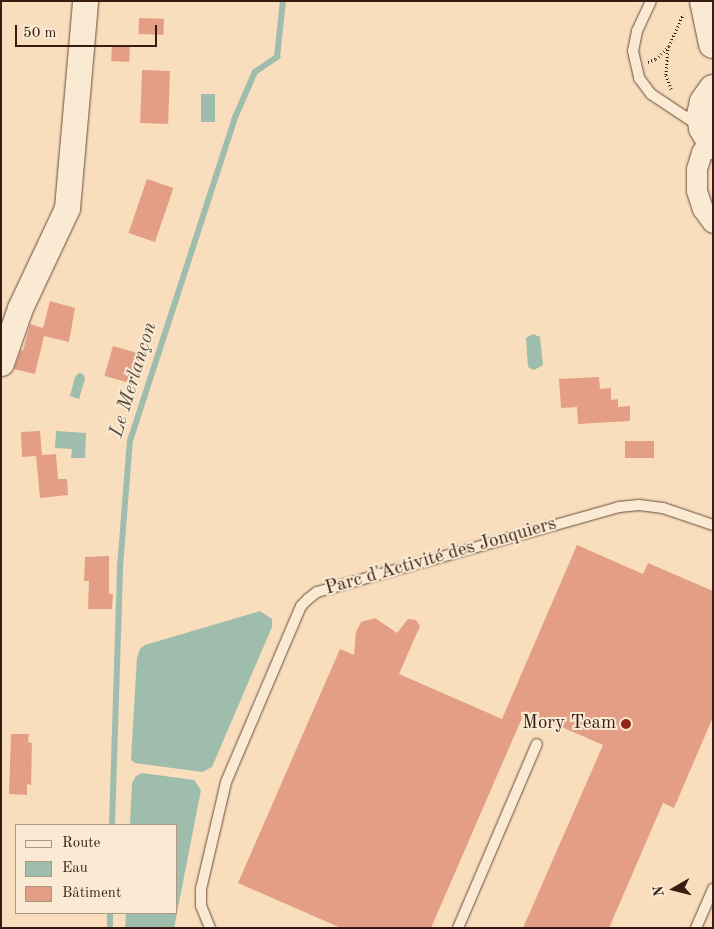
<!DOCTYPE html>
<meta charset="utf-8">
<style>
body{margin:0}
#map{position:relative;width:714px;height:929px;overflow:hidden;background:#f8debc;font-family:"Old Standard TT",serif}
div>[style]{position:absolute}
.water>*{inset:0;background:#9ebdac;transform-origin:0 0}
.stream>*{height:5.5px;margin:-2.75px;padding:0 2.75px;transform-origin:2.75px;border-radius:2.75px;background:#9ebdac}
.building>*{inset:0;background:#e49e86;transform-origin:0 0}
.path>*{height:3px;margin-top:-1.5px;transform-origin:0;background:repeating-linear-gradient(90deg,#381c11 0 1px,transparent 0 3.5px)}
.roads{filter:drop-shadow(0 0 1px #684c3c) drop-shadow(0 0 1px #684c3c)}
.service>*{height:10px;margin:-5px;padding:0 5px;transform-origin:5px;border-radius:5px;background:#faead3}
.minor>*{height:20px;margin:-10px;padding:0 10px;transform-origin:10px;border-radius:10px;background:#faead3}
.tertiary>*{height:25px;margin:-12.5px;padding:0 12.5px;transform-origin:12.5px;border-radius:12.5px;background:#faead3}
.secondary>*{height:28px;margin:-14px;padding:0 14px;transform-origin:14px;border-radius:14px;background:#faead3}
.dots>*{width:14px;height:14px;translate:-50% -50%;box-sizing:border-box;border:2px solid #faead3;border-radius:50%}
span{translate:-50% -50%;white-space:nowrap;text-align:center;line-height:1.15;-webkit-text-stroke:4px #faead3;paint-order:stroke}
.street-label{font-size:19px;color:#381c11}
.poi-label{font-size:19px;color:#381c11}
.right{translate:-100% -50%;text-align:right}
.water-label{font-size:20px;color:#574c40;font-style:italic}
.frame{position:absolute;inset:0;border:2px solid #381c11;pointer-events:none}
.legend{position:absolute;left:15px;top:824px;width:162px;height:90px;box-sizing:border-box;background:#faead3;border:1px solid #ac9885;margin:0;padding:6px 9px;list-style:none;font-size:15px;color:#381c11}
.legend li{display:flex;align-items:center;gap:10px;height:25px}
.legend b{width:25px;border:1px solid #ac9885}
.north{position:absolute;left:649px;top:864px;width:50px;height:50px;-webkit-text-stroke:4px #faead3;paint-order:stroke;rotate:262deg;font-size:14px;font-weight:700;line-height:20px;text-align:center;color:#381c11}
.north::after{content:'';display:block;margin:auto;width:18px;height:22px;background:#381c11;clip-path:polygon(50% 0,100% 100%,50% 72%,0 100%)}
.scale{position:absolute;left:15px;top:25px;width:142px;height:22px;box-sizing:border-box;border:2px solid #381c11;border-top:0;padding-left:6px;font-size:15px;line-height:18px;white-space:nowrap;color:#381c11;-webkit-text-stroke:4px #faead3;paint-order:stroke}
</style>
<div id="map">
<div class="water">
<i style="left:201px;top:94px;width:14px;height:28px"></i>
<i style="clip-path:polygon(533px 334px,540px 337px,543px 365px,534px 370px,528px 367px,526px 338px)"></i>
<i style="clip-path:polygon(79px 373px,83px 374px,85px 379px,79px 399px,70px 396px,75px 377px)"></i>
<i style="clip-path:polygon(56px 431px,86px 433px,85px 458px,71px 458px,72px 449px,55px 448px)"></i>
<i style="clip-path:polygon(260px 611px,272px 619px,272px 627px,212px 767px,202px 772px,135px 763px,131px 760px,137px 658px,140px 649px,145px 645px)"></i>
<i style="clip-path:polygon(142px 773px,194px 780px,201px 790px,174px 928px,125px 928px,126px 913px,176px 913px,176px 825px,130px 825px,132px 783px,136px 776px)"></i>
</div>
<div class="stream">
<i style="left:112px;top:825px;width:258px;rotate:-88.2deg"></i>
<i style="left:120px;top:567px;width:126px;rotate:-85.5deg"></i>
<i style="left:130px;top:441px;width:337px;rotate:-72deg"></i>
<i style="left:234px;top:120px;width:52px;rotate:-66.4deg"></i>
<i style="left:255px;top:72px;width:27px;rotate:-34deg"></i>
<i style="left:277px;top:57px;width:56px;rotate:-83.9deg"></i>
<i style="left:110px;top:928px;width:15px;rotate:-90deg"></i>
</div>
<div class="building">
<i style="left:139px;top:18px;width:25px;height:16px;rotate:2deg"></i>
<i style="left:112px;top:45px;width:18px;height:16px;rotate:3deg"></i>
<i style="left:142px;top:70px;width:28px;height:53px;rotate:2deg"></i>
<i style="left:147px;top:179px;width:28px;height:57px;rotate:19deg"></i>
<i style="clip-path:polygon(50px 301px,75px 308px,69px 342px,44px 336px,35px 374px,14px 369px,21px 350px,23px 351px,30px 324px,43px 328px)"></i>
<i style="left:113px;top:346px;width:25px;height:31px;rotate:16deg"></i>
<i style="clip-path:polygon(599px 377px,600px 389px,611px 388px,611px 400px,618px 399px,618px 407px,630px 406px,630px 421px,578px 424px,577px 407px,561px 408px,559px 379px)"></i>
<i style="clip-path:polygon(40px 431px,42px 455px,56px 454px,58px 479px,67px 479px,68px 495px,40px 498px,36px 456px,22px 457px,21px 432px)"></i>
<i style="left:654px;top:441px;width:17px;height:29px;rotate:90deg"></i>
<i style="clip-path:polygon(577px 545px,643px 574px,648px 563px,713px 591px,713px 717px,674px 808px,663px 803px,609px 928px,523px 928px,603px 745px,525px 711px,431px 928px,341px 928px,238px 883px,340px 649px,354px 655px,356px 632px,361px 622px,375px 618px,397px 633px,408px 619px,416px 620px,420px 626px,399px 674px,502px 719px)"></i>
<i style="clip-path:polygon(109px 556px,109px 594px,113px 594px,112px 609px,88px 609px,89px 581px,84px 581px,85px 557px)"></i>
<i style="clip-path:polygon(11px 734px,29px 734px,28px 742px,32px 743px,31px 785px,27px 784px,27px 795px,9px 794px)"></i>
</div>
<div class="path">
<i style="left:668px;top:46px;width:29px;rotate:94deg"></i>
<i style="left:666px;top:75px;width:15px;rotate:70deg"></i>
<i style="left:648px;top:62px;width:9px;rotate:-21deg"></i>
<i style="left:656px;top:59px;width:18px;rotate:-45deg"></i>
<i style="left:669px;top:46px;width:35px;rotate:-66deg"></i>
</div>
<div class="roads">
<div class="service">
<i style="left:651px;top:1px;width:33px;rotate:115deg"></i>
<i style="left:637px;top:31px;width:20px;rotate:101deg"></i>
<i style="left:633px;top:51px;width:28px;rotate:77deg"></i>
<i style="left:639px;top:78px;width:20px;rotate:53deg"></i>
<i style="left:651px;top:94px;width:58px;rotate:33.7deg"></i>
<i style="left:210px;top:928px;width:24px;rotate:-112deg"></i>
<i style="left:201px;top:906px;width:17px;rotate:-90deg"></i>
<i style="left:201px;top:889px;width:110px;rotate:-76.8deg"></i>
<i style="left:226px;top:782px;width:191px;rotate:-66.9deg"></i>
<i style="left:301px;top:606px;width:10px;rotate:-45deg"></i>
<i style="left:308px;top:599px;width:11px;rotate:-38deg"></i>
<i style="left:317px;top:592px;width:314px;rotate:-15.7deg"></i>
<i style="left:619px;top:507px;width:20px;rotate:-6deg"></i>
<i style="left:639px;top:505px;width:24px;rotate:7deg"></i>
<i style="left:663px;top:508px;width:53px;rotate:18.8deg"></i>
<i style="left:458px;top:928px;width:200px;rotate:-66.8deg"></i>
<i style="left:696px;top:928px;width:43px;rotate:-66.4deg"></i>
</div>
<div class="minor">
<i style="left:709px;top:141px;width:14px;rotate:120deg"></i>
<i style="left:702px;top:153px;width:17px;rotate:107deg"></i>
<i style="left:697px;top:169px;width:22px;rotate:90deg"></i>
<i style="left:697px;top:191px;width:19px;rotate:72deg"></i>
<i style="left:703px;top:209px;width:17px;rotate:54deg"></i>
</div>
<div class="tertiary">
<i style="left:1px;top:363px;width:58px;rotate:-70.9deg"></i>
<i style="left:20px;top:308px;width:110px;rotate:-64.8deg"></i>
<i style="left:67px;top:208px;width:208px;rotate:-85deg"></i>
</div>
<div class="secondary">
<i style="left:704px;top:1px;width:44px;rotate:78.2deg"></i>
<i style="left:713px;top:89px;width:16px;rotate:125deg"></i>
<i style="left:704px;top:102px;width:13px;rotate:103deg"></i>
<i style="left:701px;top:115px;width:13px;rotate:81deg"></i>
<i style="left:703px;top:128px;width:20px;rotate:60deg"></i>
</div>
</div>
<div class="dots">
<i style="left:626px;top:724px;background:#8f2418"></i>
</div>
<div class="street-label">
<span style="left:441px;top:557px;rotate:-16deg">Parc d'Activité des Jonquiers</span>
</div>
<div class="poi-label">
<span class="right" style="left:616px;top:724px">Mory Team</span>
</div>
<div class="water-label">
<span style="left:134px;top:380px;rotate:-73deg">Le Merlançon</span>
</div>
<div class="frame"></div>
<ul class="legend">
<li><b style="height:6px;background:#faead3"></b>Route</li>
<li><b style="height:14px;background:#9ebdac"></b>Eau</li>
<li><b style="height:14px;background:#e49e86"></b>Bâtiment</li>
</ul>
<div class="north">N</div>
<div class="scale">50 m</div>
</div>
